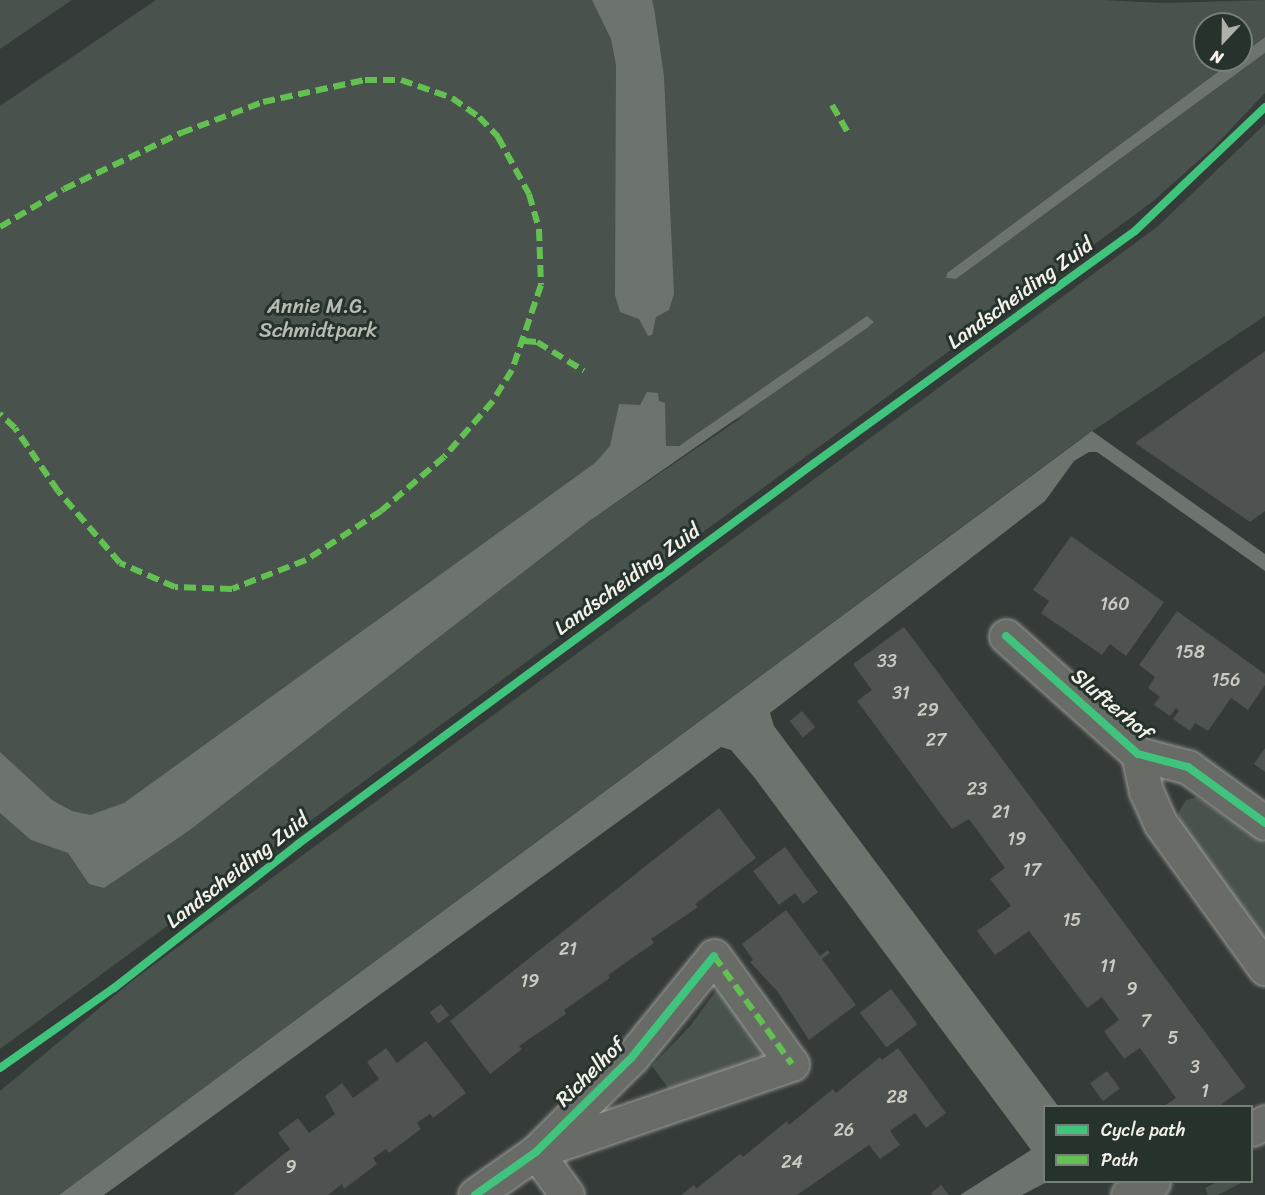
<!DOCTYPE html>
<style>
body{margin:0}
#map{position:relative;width:1265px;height:1195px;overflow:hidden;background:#353b38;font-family:Sriracha,sans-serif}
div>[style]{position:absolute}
.green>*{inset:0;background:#49524c}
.water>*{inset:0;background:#6d736d}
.building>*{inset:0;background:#4e5250;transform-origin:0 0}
.roads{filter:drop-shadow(0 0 2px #9c9e9b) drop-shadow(0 0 2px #9c9e9b)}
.street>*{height:33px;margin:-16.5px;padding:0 16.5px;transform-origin:16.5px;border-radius:16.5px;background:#686b66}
.quiet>*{height:6px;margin-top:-3px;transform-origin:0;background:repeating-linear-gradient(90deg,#63c152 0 12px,transparent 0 18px)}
.cycleway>*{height:8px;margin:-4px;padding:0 4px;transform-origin:4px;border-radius:4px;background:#40c37c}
span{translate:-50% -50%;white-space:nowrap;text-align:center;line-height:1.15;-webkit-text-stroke:6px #26332d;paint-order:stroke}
.number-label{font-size:18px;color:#cac9c2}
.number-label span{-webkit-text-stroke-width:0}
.street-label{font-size:21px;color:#f4f1e8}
.park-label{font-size:21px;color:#b9bbb2}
.legend{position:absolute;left:1043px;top:1105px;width:210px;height:78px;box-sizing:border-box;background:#26332d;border:2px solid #787f78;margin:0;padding:8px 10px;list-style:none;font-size:18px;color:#f4f1e8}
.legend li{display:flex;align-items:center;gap:12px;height:30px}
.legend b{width:30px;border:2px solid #787f78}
.north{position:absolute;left:1193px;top:12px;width:60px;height:60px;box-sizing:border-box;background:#26332d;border:2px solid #787f78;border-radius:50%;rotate:202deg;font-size:16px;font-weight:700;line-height:24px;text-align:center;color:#f4f1e8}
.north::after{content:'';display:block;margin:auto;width:21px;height:27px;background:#b1b1aa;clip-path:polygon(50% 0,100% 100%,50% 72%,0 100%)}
</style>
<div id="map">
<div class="green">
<i style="clip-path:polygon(0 0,72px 0,0 49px)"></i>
<i style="clip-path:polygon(evenodd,156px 0,1103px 0,1163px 3px,1265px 0,1265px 37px,1241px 55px,1241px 24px,1205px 24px,1205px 60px,1234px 60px,947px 273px,946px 278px,956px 279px,1265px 53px,1265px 93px,1214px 147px,1152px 202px,0 1049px,0 106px,156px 0,744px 416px,588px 522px,190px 830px,149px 856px,673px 448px,744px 416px)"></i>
<i style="clip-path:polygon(1265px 124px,1265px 316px,1079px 440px,59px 1195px,0 1195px,0 1091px,133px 980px,1157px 227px)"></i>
<i style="clip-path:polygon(1197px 797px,1265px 843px,1265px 943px,1184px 837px,1178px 813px,1186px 800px)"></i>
<i style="clip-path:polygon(721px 984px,772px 1053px,672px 1093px,652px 1066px,690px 1026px)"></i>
<i style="clip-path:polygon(1217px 1182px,1243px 1182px,1218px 1195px,1208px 1195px,1205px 1188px)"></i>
</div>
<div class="water">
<i style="clip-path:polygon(592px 0,652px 0,654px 8px,664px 76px,674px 294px,669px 310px,656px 317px,652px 335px,648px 336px,639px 319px,620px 312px,615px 295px,616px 65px,611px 39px)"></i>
<i style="clip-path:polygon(1265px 37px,1265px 53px,956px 279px,946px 278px,947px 273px,1234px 60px,1241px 60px,1241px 55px)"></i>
<i style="clip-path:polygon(867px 316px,874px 322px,867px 328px,588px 522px,190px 830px,104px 888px,89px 884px,68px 853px,31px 840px,0 813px,0 752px,52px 800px,72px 811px,90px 815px,124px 803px,595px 463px,610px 446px,619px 404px,640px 405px,647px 392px,658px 393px,659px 401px,665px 403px,666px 446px,679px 446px)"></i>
<i style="clip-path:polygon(1092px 431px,1265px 554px,1265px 571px,1097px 452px,1089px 452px,1074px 461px,1045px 501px,770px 713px,774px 726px,1058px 1106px,1044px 1106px,1047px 1182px,1022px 1195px,960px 1195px,1031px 1150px,754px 777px,731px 750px,721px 747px,104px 1195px,59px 1195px)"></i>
</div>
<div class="building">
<i style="clip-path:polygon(1265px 351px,1265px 511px,1250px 522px,1135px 443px)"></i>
<i style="clip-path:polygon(1071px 536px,1164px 602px,1126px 656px,1110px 644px,1102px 655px,1041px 613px,1049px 601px,1033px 590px)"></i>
<i style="clip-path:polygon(1177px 611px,1265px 674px,1265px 685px,1248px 710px,1231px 698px,1208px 731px,1195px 723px,1190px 731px,1173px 719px,1179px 711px,1176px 708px,1170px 716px,1154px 705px,1160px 697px,1148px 688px,1155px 677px,1139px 665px)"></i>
<i style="clip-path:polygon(904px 627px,1246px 1087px,1219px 1106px,1164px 1106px,1176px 1098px,1140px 1048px,1124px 1059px,1104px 1031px,1119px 1020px,1102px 997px,1087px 1008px,1029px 931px,995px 955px,977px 931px,1011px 906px,990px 879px,1005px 868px,969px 819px,952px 829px,857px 701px,872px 690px,853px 664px)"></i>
<i style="left:802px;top:711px;width:21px;height:16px;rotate:51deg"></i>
<i style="clip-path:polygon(1265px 748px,1265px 772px,1254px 764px)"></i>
<i style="clip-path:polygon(719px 808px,756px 858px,695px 904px,698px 907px,651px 939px,654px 943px,608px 975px,610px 978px,564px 1010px,566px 1014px,519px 1046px,522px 1049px,490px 1074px,450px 1021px)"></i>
<i style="clip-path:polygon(785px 847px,818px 892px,803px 904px,795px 893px,779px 905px,753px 871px)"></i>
<i style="clip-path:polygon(786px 910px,820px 956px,828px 950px,830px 953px,822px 959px,856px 1005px,809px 1040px,777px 991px,750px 962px,753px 960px,742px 944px)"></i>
<i style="left:891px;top:989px;width:44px;height:39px;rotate:53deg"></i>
<i style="left:441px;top:1004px;width:14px;height:14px;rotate:54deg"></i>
<i style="clip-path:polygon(426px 1041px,466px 1093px,433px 1118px,430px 1114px,417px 1123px,421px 1129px,389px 1153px,386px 1149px,373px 1158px,377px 1164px,344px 1189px,342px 1184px,328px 1195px,233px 1195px,290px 1149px,278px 1133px,298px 1118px,309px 1133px,335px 1114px,325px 1096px,342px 1083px,353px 1098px,379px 1079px,367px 1062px,386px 1048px,397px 1063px)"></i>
<i style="clip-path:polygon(898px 1048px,946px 1113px,926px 1128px,915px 1113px,890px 1131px,900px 1145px,880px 1159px,869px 1145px,797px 1195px,681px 1195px,694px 1185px,696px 1189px,740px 1154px,743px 1157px,787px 1121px,789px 1125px,833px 1089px,836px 1093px,880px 1057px,882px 1060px)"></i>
<i style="left:1107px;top:1071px;width:22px;height:21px;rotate:54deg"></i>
<i style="clip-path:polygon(941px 1185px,949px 1195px,933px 1195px,931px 1193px)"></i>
</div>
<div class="roads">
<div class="street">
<i style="left:1006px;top:636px;width:177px;rotate:41.8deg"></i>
<i style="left:1138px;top:754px;width:52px;rotate:14.6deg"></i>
<i style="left:1188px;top:767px;width:95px;rotate:36deg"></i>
<i style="left:1138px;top:754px;width:38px;rotate:78deg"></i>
<i style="left:1146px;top:791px;width:36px;rotate:66deg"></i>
<i style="left:1161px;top:824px;width:178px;rotate:54.2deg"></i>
<i style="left:1252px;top:1129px;width:15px;rotate:-28deg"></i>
<i style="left:475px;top:1195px;width:75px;rotate:-35.2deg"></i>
<i style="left:536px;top:1152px;width:135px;rotate:-44.7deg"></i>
<i style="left:632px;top:1057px;width:130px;rotate:-50.9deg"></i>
<i style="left:714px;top:956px;width:133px;rotate:54.2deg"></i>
<i style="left:792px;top:1064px;width:271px;rotate:161deg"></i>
<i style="left:536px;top:1152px;width:53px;rotate:54.2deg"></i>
<i style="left:1128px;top:1195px;width:28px;rotate:-27deg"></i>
</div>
</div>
<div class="quiet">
<i style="left:832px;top:105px;width:32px;rotate:60deg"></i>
<i style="left:0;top:227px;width:74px;rotate:-30.7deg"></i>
<i style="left:64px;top:189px;width:130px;rotate:-25.6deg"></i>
<i style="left:181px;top:133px;width:88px;rotate:-20.7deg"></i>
<i style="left:263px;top:102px;width:104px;rotate:-12.2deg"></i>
<i style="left:365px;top:80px;width:36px"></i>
<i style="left:401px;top:80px;width:54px;rotate:19.4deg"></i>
<i style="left:452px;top:98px;width:33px;rotate:35deg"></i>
<i style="left:479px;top:117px;width:28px;rotate:46deg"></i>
<i style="left:498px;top:137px;width:65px;rotate:61.5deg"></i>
<i style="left:529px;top:194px;width:36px;rotate:74deg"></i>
<i style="left:539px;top:229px;width:56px;rotate:88deg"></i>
<i style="left:541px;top:285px;width:90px;rotate:108.8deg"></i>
<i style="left:512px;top:370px;width:36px;rotate:122deg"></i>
<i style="left:493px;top:401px;width:74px;rotate:131.2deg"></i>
<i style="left:444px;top:457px;width:83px;rotate:139.4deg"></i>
<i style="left:381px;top:511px;width:90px;rotate:146.8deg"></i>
<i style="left:306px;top:560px;width:79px;rotate:158.6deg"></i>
<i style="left:232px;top:589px;width:57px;rotate:-178deg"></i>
<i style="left:175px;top:587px;width:60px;rotate:-156.4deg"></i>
<i style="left:120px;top:563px;width:95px;rotate:-130.7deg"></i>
<i style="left:58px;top:491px;width:76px;rotate:-124.3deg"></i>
<i style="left:15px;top:428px;width:21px;rotate:-137deg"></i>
<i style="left:524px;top:341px;width:13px;rotate:4deg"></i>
<i style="left:537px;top:342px;width:55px;rotate:31.7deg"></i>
<i style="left:714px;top:956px;width:133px;rotate:54.2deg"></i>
</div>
<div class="cycleway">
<i style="left:1006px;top:636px;width:177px;rotate:41.8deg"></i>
<i style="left:1138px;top:754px;width:52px;rotate:14.6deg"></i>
<i style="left:1188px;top:767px;width:95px;rotate:36deg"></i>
<i style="left:0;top:1068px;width:139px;rotate:-35.1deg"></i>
<i style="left:114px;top:988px;width:234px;rotate:-38deg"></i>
<i style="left:298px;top:844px;width:640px;rotate:-36.42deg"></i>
<i style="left:813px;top:464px;width:397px;rotate:-35.9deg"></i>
<i style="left:1135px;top:231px;width:180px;rotate:-43.6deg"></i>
<i style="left:475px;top:1195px;width:75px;rotate:-35.2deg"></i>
<i style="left:536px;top:1152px;width:135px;rotate:-44.7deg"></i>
<i style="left:632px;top:1057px;width:130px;rotate:-50.9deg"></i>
</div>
<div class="number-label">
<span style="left:1115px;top:604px">160</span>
<span style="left:1190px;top:652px">158</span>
<span style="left:887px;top:661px">33</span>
<span style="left:1226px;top:680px">156</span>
<span style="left:901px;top:693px">31</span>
<span style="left:928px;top:710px">29</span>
<span style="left:936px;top:740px">27</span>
<span style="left:977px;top:789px">23</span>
<span style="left:1001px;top:812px">21</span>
<span style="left:1017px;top:839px">19</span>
<span style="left:1032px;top:870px">17</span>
<span style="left:1072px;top:920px">15</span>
<span style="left:568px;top:949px">21</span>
<span style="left:1108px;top:966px">11</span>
<span style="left:530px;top:981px">19</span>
<span style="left:1132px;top:989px">9</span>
<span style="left:1146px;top:1021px">7</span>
<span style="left:1173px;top:1038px">5</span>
<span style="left:1195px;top:1067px">3</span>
<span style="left:1205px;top:1091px">1</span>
<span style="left:897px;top:1097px">28</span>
<span style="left:844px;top:1130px">26</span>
<span style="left:792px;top:1162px">24</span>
<span style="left:291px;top:1167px">9</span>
</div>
<div class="street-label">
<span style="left:1020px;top:293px;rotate:-36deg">Landscheiding Zuid</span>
<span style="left:627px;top:579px;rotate:-36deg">Landscheiding Zuid</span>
<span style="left:1112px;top:704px;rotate:40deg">Slufterhof</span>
<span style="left:237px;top:870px;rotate:-38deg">Landscheiding Zuid</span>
<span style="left:590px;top:1072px;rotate:-45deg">Richelhof</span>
</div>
<div class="park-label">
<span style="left:318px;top:318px">Annie M.G.<br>Schmidtpark</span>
</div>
<ul class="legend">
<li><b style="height:8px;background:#40c37c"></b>Cycle path</li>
<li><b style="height:8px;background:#63c152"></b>Path</li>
</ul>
<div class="north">N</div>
</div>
